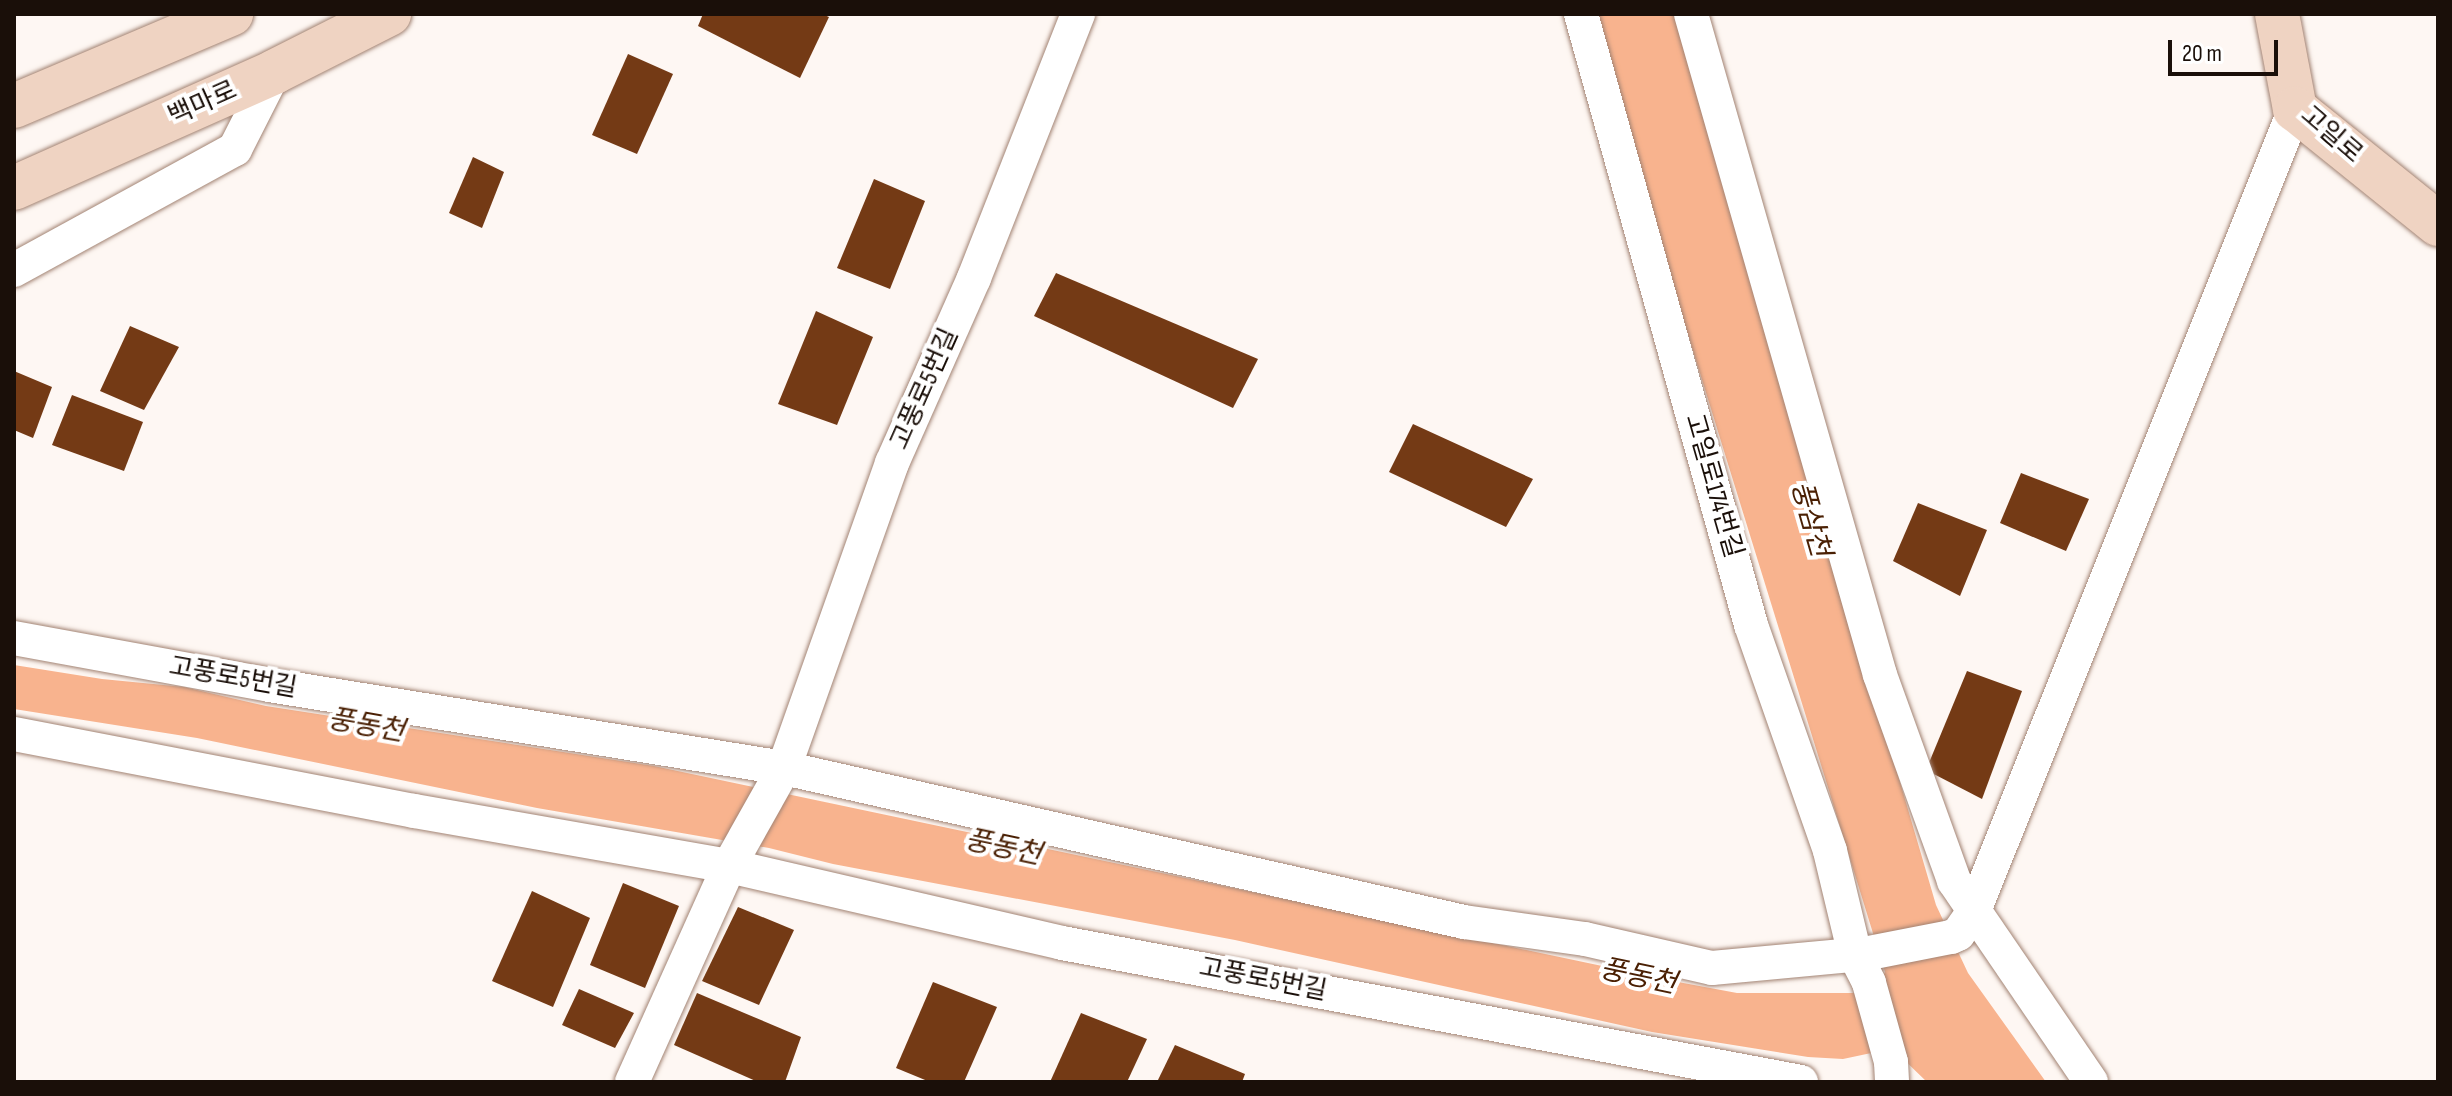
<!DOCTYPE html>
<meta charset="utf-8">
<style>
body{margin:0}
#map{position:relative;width:2452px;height:1096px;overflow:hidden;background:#fef7f3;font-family:"Sofia Sans Condensed","Noto Sans KR",sans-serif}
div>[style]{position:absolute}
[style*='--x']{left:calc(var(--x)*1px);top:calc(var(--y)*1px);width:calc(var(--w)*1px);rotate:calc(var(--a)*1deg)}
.water>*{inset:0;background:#f8b38e}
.building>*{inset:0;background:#743a15}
.roads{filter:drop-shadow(0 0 2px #a28373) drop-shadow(0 0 2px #a28373)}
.street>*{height:34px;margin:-17px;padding:0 17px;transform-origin:17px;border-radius:17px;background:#fff}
.secondary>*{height:44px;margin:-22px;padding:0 22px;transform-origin:22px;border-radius:22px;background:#efd3c2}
span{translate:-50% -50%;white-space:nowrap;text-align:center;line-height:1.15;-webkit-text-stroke:8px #fff;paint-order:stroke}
.street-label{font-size:26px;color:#1a0f09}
.water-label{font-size:28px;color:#4a2004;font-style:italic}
.frame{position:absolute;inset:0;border:16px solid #1a0f09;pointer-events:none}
.scale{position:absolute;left:2168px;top:40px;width:110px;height:36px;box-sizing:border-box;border:4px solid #1a0f09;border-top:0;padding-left:10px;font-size:24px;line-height:28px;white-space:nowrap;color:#1a0f09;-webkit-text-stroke:6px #fff;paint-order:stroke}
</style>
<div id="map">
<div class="water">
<div style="clip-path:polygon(1593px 14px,1675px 14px,1936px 905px,1968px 973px,2046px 1082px,1927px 1082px,1897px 1053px,1876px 1052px,1843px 1059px,1808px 1057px,1652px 1032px,1235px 940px,833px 864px,769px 848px,537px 808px,197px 738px,14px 709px,14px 665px,102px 679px,184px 687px,266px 706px,654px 766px,1678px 982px,1737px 993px,1864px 993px,1878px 987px,1885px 972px,1656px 231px)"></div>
</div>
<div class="building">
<div style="clip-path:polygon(703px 14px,822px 14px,829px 17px,800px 78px,698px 26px)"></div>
<div style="clip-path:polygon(628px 54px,673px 74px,637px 154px,592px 135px)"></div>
<div style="clip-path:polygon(473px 157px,504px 172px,482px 228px,449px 213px)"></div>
<div style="clip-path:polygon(874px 179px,925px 201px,890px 289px,837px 268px)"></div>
<div style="clip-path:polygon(1056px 273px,1258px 359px,1233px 408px,1034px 316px)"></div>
<div style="clip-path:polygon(816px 311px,873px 337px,837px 425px,778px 404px)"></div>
<div style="clip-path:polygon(130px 326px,179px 347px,144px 410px,100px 391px)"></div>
<div style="clip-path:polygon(14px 371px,52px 387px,33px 438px,14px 430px)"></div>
<div style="clip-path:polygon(72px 395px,143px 422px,124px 471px,52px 445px)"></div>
<div style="clip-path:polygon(1413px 424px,1533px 479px,1506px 527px,1389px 472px)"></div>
<div style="clip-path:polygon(2021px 473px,2089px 499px,2066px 551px,2000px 523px)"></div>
<div style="clip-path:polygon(1918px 503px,1987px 530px,1960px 596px,1893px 561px)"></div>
<div style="clip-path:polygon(1967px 671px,2022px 691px,1982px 799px,1926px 770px)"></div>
<div style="clip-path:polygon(623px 883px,679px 906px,645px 988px,590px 965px)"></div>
<div style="clip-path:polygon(532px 891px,590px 918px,553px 1007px,492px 981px)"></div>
<div style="clip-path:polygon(738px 907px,794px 930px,759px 1005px,702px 981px)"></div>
<div style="clip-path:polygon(933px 982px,997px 1007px,964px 1082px,930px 1082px,896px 1068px)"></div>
<div style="clip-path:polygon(579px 989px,634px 1013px,615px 1048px,562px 1025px)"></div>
<div style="clip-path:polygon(697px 993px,801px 1037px,785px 1082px,758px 1082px,674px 1045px)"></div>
<div style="clip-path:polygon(1081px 1013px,1147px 1039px,1127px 1082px,1050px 1082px)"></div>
<div style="clip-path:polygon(1175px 1045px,1245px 1074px,1242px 1082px,1157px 1082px)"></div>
</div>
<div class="roads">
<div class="street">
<div style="--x:1581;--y:14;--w:634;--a:74.45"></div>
<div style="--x:1751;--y:625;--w:239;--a:70.7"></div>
<div style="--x:1830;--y:851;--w:107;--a:76.5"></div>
<div style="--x:1855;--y:955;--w:31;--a:63"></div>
<div style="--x:1869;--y:983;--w:82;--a:74.4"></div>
<div style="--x:1891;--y:1062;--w:20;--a:87"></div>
<div style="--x:1691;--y:14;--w:687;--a:74.04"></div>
<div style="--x:1880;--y:675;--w:219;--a:70.2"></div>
<div style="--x:1954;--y:881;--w:243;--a:55.7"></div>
<div style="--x:14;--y:270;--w:252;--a:-28.7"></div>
<div style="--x:235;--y:149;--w:86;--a:-63.1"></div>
<div style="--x:14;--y:638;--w:259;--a:10.4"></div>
<div style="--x:269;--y:685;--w:522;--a:9.16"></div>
<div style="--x:784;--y:768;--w:697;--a:12.76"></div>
<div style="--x:1464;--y:922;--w:122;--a:8"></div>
<div style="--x:1585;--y:939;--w:130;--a:12.9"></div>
<div style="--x:1712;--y:968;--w:153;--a:-5.3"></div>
<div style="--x:1864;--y:954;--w:89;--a:-11.1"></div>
<div style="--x:1951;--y:937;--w:8;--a:-23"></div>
<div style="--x:1958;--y:934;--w:28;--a:-55"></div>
<div style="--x:1974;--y:911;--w:864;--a:-68.19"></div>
<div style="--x:14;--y:734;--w:407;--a:10.9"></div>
<div style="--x:414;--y:811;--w:320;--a:9.9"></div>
<div style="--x:729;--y:866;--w:342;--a:13"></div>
<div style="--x:1062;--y:943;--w:752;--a:10.65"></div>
<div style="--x:632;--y:1082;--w:237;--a:-65.8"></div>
<div style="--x:729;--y:866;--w:112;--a:-60.7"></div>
<div style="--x:784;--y:768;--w:324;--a:-70.5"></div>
<div style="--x:892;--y:463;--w:202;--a:-66.1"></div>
<div style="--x:974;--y:278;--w:284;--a:-68.5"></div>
</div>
<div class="secondary">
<div style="--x:2277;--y:14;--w:97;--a:79.3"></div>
<div style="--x:2295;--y:109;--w:184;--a:38.8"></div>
<div style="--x:14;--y:106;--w:236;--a:-23"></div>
<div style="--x:14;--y:188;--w:285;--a:-24"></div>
<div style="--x:274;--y:72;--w:129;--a:-26.8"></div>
</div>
</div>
<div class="street-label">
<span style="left:203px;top:104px;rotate:-24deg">백마로</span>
<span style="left:2331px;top:135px;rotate:41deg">고일로</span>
<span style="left:925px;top:389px;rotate:-66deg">고풍로5번길</span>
<span style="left:1713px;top:486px;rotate:74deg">고일로174번길</span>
<span style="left:233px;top:678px;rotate:10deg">고풍로5번길</span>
<span style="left:1263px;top:980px;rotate:11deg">고풍로5번길</span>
</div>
<div class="water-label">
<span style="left:1810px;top:519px;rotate:74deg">풍삼천</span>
<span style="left:366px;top:726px;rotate:10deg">풍동천</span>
<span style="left:1003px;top:848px;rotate:12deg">풍동천</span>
<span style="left:1638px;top:977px;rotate:12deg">풍동천</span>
</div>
<div class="frame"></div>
<div class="scale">20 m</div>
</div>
